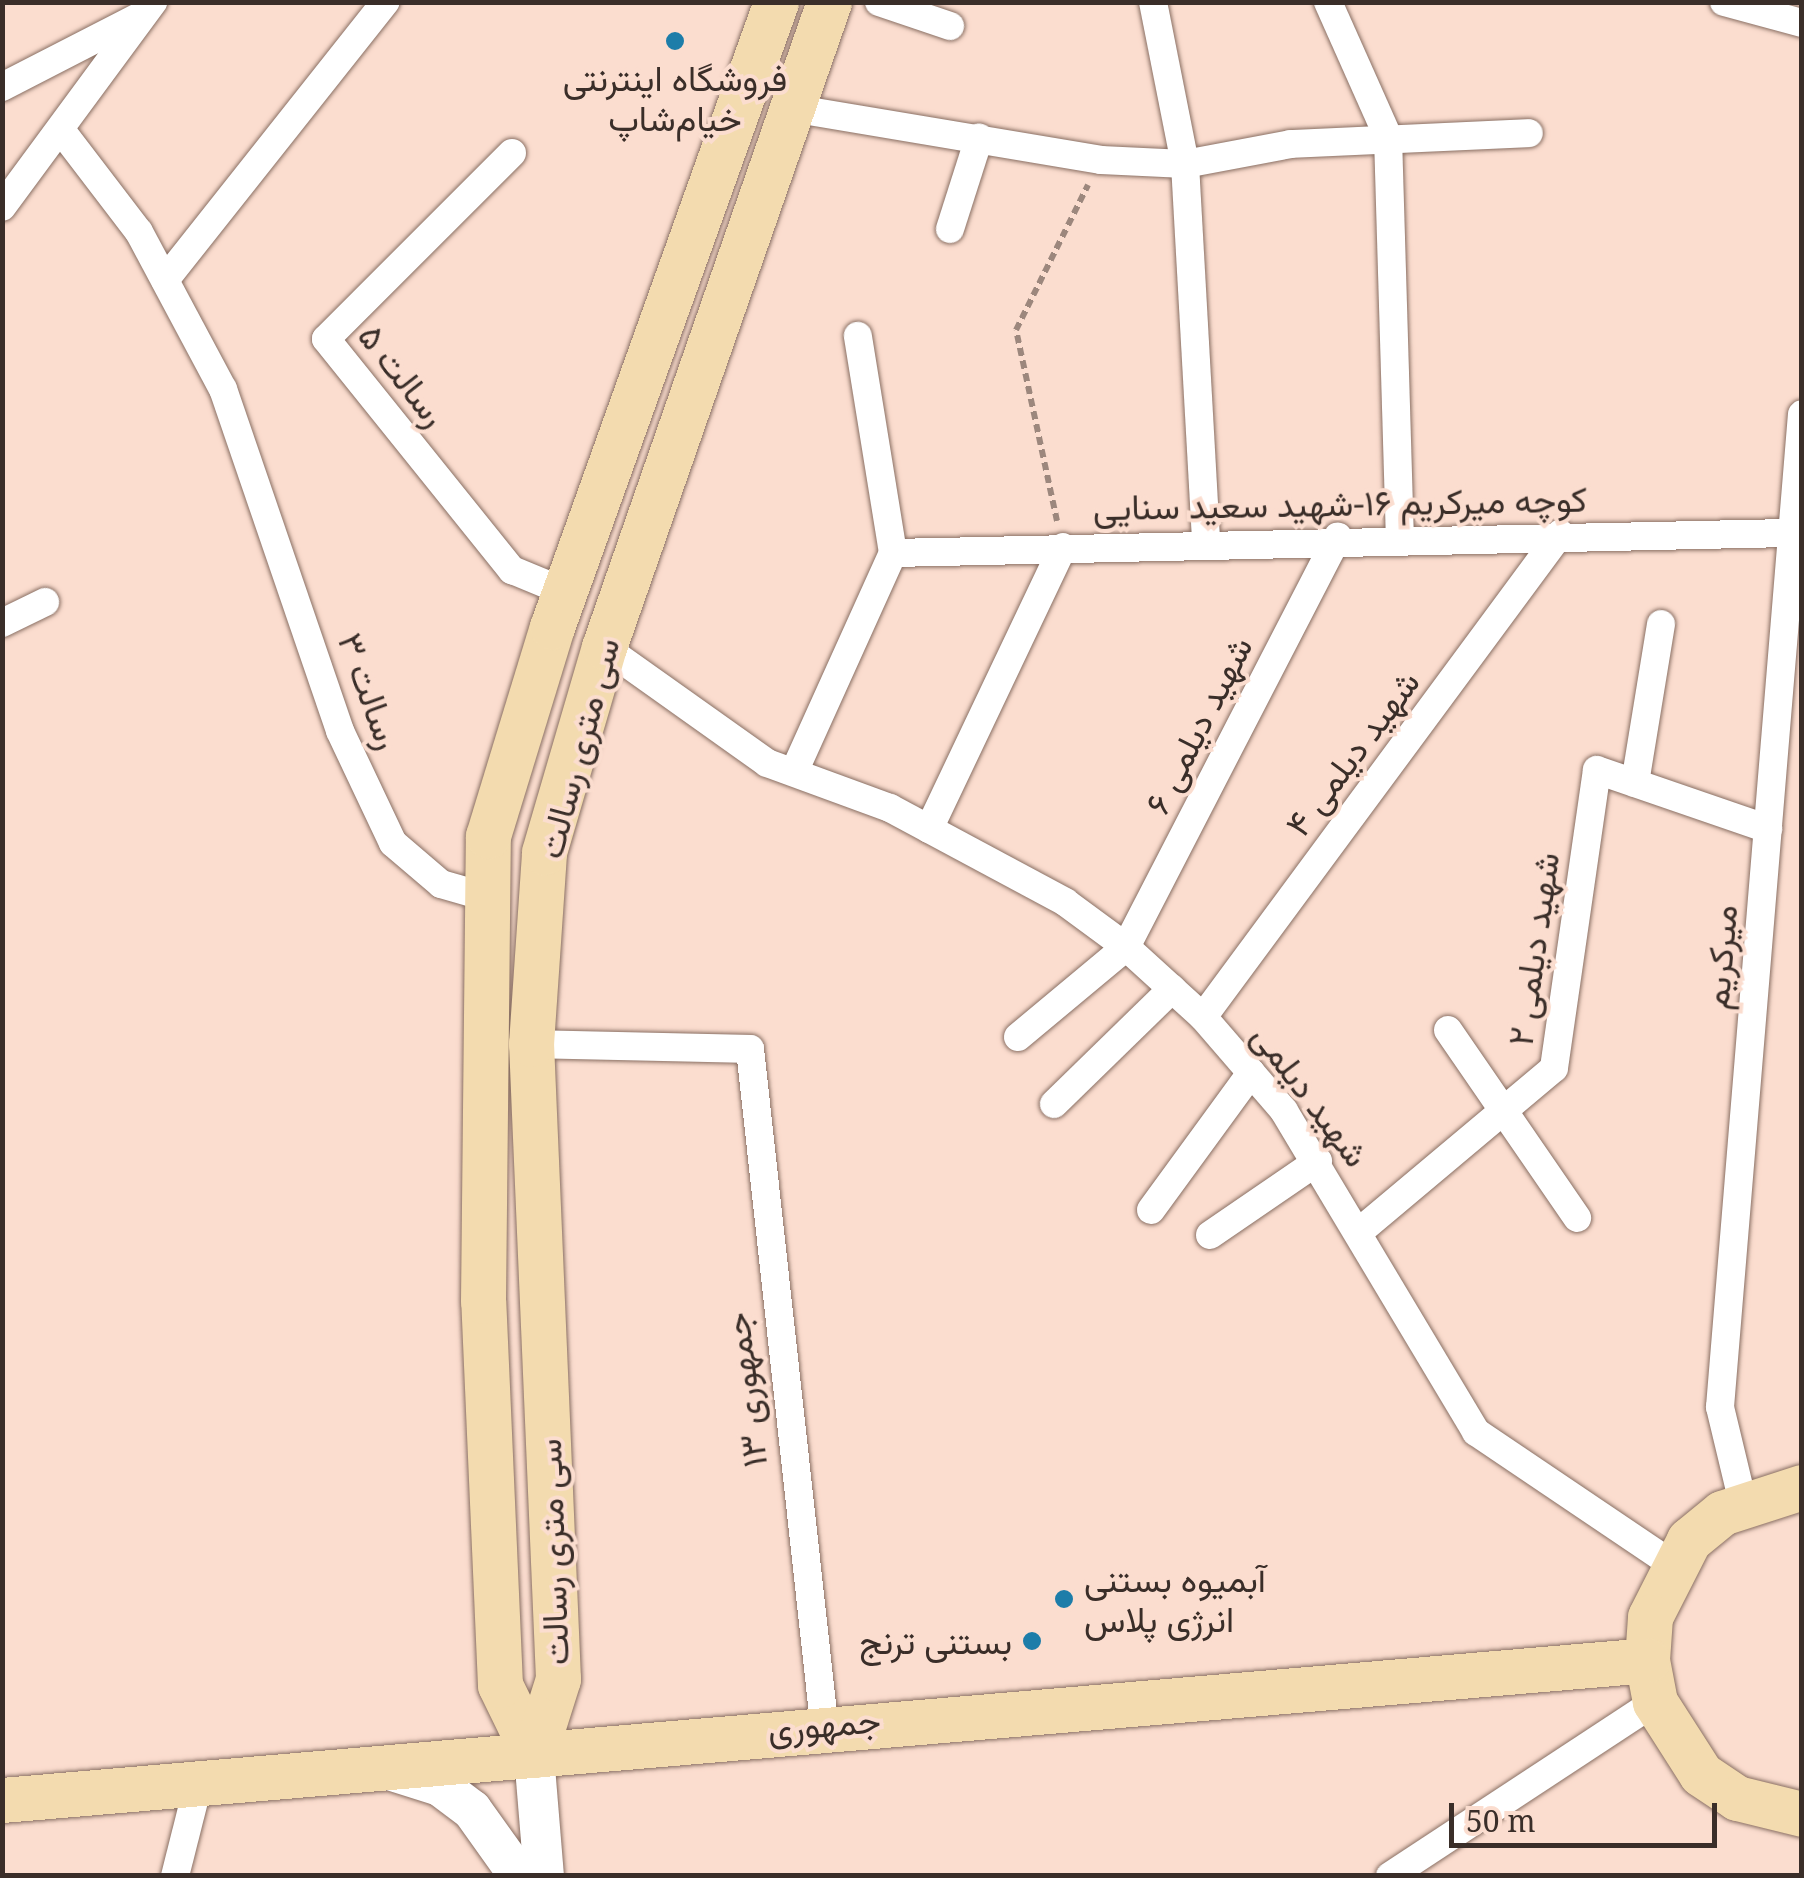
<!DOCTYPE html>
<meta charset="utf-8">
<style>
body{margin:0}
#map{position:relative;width:1804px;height:1878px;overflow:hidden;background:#fbddcf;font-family:"Noto Serif",Vazirmatn,serif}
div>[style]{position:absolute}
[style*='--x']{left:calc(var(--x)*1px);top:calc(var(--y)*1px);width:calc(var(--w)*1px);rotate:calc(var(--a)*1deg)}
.path>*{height:6px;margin-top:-3px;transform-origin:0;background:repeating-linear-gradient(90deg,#9c877d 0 8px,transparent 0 13px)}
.roads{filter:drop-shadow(0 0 2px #896f63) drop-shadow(0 0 2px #896f63)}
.minor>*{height:28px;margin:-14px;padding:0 14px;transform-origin:14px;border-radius:14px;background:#fff}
.secondary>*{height:40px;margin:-20px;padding:0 20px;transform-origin:20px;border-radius:20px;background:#fff}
.primary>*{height:45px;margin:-22.5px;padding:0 22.5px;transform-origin:22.5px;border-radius:22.5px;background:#f3dbaf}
.dots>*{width:28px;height:28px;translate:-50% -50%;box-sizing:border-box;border:5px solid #fbddcf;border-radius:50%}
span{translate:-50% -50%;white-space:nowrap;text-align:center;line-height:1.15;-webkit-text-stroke:8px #fbddcf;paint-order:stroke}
.poi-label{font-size:35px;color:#3a2e29}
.left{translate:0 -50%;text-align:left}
.right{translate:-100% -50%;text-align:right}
.street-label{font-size:35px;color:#3a2e29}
.frame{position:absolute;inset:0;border:5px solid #3a2e29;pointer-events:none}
.scale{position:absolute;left:1449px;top:1803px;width:268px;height:45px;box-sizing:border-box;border:5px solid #3a2e29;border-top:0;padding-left:12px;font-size:30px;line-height:35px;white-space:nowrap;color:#3a2e29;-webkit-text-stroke:8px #fbddcf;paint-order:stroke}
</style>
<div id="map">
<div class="path">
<div style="--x:1057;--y:521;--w:195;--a:-102.1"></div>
<div style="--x:1016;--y:330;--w:162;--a:-63.6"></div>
</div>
<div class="roads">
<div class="minor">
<div style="--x:879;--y:2;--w:75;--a:18.7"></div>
<div style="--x:1153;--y:2;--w:165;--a:78.8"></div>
<div style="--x:1185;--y:164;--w:379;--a:86.8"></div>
<div style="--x:1328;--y:2;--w:148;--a:66"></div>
<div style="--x:1388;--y:137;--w:399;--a:88.3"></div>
<div style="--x:1724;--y:2;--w:81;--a:15.1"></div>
<div style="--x:2;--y:87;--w:155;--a:-27.2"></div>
<div style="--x:791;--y:108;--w:314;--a:9.5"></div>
<div style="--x:1101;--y:160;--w:84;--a:2.7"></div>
<div style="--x:1185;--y:164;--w:108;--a:-10.7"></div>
<div style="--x:1291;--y:144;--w:238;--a:-2.6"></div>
<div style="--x:64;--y:134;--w:123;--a:52.6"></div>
<div style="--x:139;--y:232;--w:178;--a:61.9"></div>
<div style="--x:223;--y:389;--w:361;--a:71.1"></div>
<div style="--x:340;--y:731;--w:124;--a:64.7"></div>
<div style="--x:393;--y:843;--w:63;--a:40.5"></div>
<div style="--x:441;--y:884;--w:47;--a:16.1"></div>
<div style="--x:512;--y:153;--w:263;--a:135"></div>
<div style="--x:326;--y:339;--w:297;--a:51.2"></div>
<div style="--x:512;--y:570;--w:57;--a:22.5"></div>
<div style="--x:2;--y:207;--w:255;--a:-53.6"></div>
<div style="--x:950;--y:229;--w:96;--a:-72.3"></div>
<div style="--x:165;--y:280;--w:355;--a:-51.6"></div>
<div style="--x:893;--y:553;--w:897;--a:-1.28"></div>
<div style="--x:2;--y:623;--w:48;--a:-26"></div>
<div style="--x:604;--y:647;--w:200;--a:35.4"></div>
<div style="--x:767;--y:763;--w:131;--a:20.1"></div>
<div style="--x:890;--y:808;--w:199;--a:28.2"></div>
<div style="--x:1065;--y:902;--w:76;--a:36.4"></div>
<div style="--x:1126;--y:947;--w:104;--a:42.3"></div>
<div style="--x:1203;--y:1017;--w:124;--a:49.2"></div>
<div style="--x:1284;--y:1111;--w:374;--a:59.1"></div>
<div style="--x:1476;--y:1432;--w:238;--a:34"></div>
<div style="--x:794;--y:772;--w:240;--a:-65.7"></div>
<div style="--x:893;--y:553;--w:220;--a:-99.2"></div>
<div style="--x:1635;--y:783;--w:161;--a:-80.7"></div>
<div style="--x:929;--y:829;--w:312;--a:-64.6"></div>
<div style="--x:1203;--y:1017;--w:601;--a:-53.53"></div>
<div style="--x:1448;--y:1030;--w:228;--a:55.5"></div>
<div style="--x:1018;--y:1037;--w:141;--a:-39.8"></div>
<div style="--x:1126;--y:947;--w:462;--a:-62.7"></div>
<div style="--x:531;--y:1044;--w:219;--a:1.3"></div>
<div style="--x:750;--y:1049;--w:678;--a:83.73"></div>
<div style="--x:1054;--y:1104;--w:165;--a:-44.3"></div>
<div style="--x:1151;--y:1210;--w:170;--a:-53.9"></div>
<div style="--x:1360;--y:1231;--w:253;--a:-40"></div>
<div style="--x:1554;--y:1068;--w:301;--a:-81.8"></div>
<div style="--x:1597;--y:770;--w:181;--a:19"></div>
<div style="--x:1210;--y:1235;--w:131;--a:-34.4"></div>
<div style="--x:1743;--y:1503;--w:99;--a:-103.5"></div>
<div style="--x:1720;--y:1407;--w:996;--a:-85.28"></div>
<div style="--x:175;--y:1876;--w:98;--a:-75.8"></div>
<div style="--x:1390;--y:1876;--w:317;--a:-33.3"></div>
</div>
<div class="secondary">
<div style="--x:534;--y:1755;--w:121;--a:85.3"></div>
<div style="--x:389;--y:1770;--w:53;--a:17.4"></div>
<div style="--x:440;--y:1786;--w:40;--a:37"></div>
<div style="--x:472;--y:1810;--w:81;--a:54.5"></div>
</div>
<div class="primary">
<div style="--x:1802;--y:1487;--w:84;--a:162"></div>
<div style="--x:1722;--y:1513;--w:43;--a:140.7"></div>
<div style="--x:1689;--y:1540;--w:86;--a:116.9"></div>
<div style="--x:1650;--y:1617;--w:43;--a:94"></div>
<div style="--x:1647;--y:1660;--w:43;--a:79.2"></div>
<div style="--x:1655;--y:1702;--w:85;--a:57.4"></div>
<div style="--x:1701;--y:1774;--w:43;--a:33.7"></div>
<div style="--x:1737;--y:1798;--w:67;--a:13.8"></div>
<div style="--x:534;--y:1755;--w:78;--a:-115.9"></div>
<div style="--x:500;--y:1685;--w:384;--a:-92.5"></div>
<div style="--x:483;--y:1301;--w:465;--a:-89.4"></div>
<div style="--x:488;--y:836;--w:219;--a:-73"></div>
<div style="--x:552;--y:627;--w:664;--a:-70.28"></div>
<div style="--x:534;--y:1755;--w:80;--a:-72.5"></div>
<div style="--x:558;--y:1679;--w:636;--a:-92.43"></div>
<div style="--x:531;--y:1044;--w:192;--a:-86.1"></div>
<div style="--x:544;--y:852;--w:214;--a:-73.7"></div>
<div style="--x:604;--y:647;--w:683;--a:-70.77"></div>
<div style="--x:2;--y:1800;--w:1651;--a:-4.86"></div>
</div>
</div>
<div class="dots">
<div style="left:675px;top:41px;background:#1d7da9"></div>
<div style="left:1064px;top:1599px;background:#1d7da9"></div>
<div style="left:1032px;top:1641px;background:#1d7da9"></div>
</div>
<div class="poi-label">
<span style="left:675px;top:98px">فروشگاه اینترنتی<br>خیام‌شاپ</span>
<span class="left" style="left:1084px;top:1599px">آبمیوه بستنی<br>انرژی پلاس</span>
<span class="right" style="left:1012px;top:1641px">بستنی ترنج</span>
</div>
<div class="street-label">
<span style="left:403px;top:375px;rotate:52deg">۵ رسالت</span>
<span style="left:1340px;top:503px;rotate:-1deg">کوچه میرکریم ۱۶-شهید سعید سنایی</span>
<span style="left:370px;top:691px;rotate:70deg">۳ رسالت</span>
<span style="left:1198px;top:725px;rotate:-63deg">۶ شهید دیلمی</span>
<span style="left:578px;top:748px;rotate:-75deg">سی متری رسالت</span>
<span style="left:1352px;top:753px;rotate:-53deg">۴ شهید دیلمی</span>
<span style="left:1533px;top:949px;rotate:-82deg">۲ شهید دیلمی</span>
<span style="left:1720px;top:957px;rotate:-85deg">میرکریم</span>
<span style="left:1311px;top:1095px;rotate:53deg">شهید دیلمی</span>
<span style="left:745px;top:1390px;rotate:-97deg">۱۳ جمهوری</span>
<span style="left:552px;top:1552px;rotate:-92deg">سی متری رسالت</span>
<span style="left:824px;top:1724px;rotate:-5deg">جمهوری</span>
</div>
<div class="frame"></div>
<div class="scale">50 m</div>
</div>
